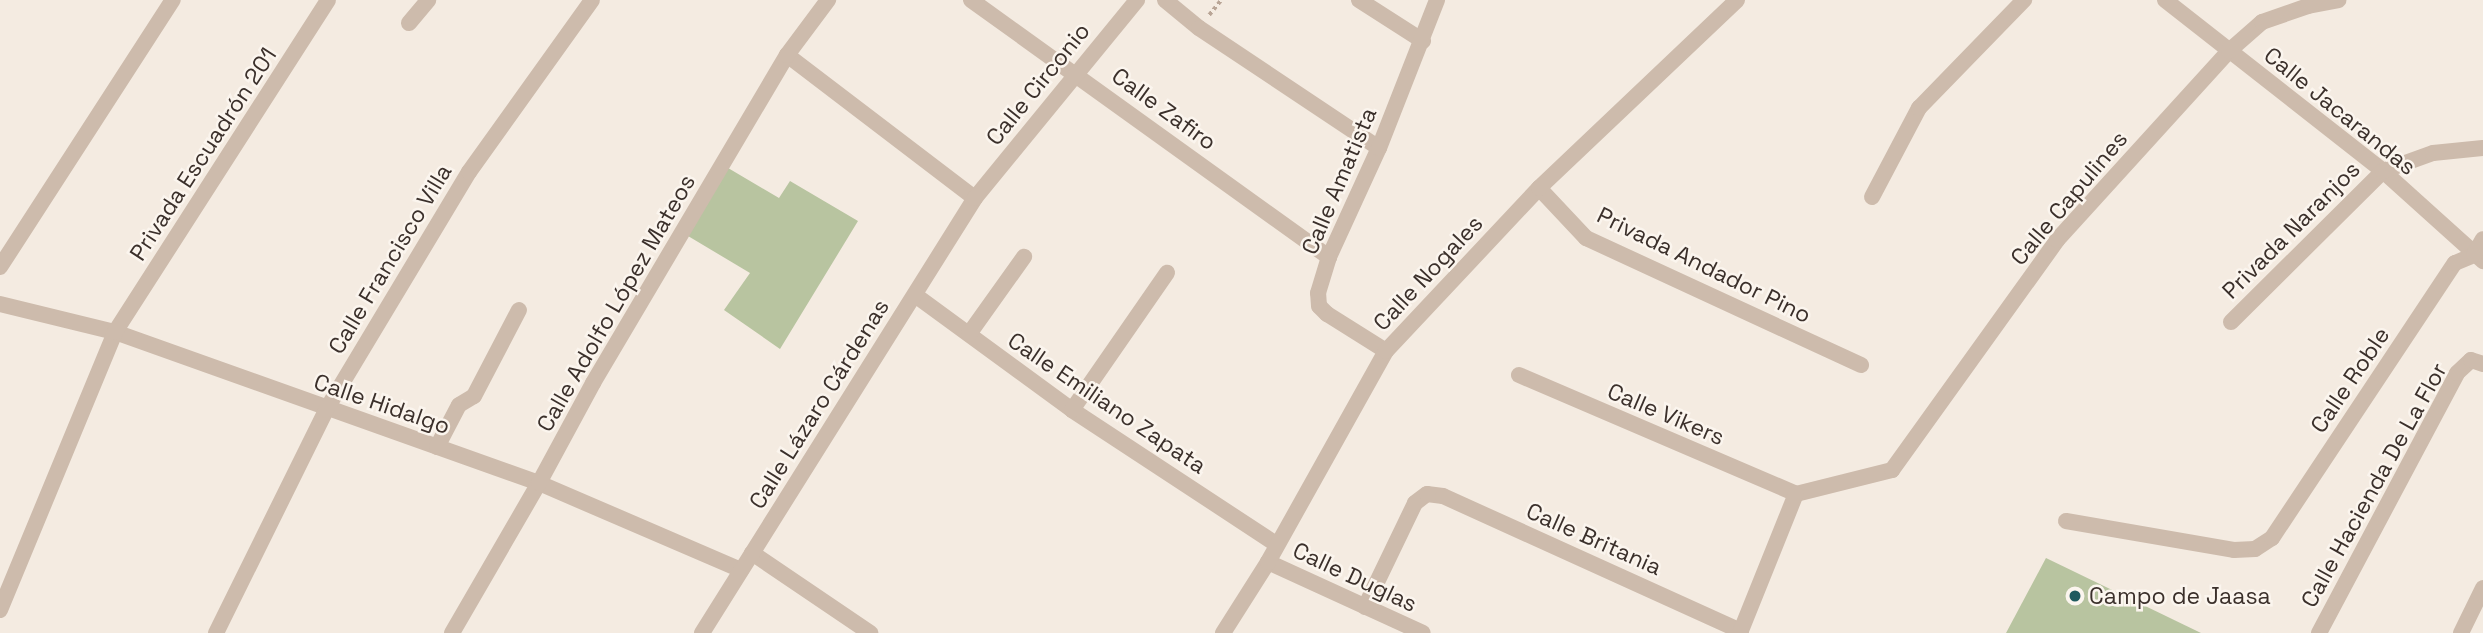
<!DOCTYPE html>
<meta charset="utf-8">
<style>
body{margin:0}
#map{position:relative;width:2483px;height:633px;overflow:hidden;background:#f4ebe1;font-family:"Space Grotesk",sans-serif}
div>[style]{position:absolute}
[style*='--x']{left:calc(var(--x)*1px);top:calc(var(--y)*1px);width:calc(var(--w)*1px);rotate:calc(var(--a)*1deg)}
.green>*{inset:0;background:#b8c4a0}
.path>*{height:3.5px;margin-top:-1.75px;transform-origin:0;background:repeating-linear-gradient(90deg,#b9a596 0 3.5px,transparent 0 7px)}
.street>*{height:16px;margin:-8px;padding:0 8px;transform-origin:8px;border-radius:8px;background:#cdbbac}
.dots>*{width:19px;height:19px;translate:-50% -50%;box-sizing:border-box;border:4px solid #fbf5ee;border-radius:50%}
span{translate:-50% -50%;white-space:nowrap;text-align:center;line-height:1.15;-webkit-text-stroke:5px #fbf5ee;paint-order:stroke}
.street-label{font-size:23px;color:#3b302b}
.poi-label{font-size:23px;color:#3b302b}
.left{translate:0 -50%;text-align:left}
</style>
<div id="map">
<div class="green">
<div style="clip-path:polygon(723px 165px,779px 198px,790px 181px,858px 221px,780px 349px,724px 310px,750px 273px,683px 233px)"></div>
<div style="clip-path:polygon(2046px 558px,2201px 633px,2006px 633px)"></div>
</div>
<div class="path">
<div style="--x:1209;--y:15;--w:19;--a:-51"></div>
</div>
<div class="street">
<div style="--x:971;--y:0;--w:441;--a:35.7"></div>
<div style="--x:1165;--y:0;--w:44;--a:39.5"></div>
<div style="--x:1199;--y:28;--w:216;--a:33.7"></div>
<div style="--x:1359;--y:0;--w:76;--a:32.6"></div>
<div style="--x:2165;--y:0;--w:277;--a:38.1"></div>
<div style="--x:2383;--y:171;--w:135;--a:42"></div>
<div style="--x:409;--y:23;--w:30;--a:-50"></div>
<div style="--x:787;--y:55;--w:236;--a:37.3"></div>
<div style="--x:1539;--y:188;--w:69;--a:46.8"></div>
<div style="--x:1586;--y:238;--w:303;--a:24.8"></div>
<div style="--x:1872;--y:197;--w:101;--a:-62.2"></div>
<div style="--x:1919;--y:108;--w:151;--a:-45.8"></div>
<div style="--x:0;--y:267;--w:318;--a:-57.1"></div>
<div style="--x:915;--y:295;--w:195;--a:36.2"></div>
<div style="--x:1072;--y:410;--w:244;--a:33.3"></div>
<div style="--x:0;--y:304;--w:118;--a:13.7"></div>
<div style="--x:115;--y:332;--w:450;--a:19.6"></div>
<div style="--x:539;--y:483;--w:220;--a:23.3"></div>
<div style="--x:2231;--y:322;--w:214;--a:-44.8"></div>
<div style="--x:2383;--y:171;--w:53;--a:-19.8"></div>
<div style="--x:2433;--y:153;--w:50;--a:-5.7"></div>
<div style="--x:969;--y:334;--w:95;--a:-54.5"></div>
<div style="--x:1386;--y:351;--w:70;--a:-147.9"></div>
<div style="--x:1327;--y:314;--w:11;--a:-135"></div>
<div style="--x:1319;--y:306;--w:13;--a:-94"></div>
<div style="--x:1318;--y:293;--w:38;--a:-73"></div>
<div style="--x:1329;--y:257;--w:120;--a:-65.4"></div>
<div style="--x:1379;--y:148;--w:159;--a:-68.6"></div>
<div style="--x:1519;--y:375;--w:301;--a:23.2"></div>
<div style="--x:1072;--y:410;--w:167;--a:-55.3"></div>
<div style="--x:437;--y:447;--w:47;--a:-62.4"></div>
<div style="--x:459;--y:405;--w:17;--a:-31"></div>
<div style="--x:474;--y:396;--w:97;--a:-62.4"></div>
<div style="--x:1796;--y:494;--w:99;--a:-14"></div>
<div style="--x:1892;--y:470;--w:283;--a:-54.3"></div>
<div style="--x:2057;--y:240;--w:256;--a:-47.7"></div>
<div style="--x:2229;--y:51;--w:44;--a:-41.3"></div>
<div style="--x:2262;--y:22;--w:49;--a:-19.2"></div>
<div style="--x:2308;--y:6;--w:31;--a:-11"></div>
<div style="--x:2066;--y:521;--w:170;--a:9.8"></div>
<div style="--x:2234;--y:550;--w:21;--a:-3"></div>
<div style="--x:2255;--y:549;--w:20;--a:-33"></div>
<div style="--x:2272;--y:538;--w:330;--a:-56.4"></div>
<div style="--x:2455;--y:263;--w:21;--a:-23"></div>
<div style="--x:2474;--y:255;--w:18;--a:-61"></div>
<div style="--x:752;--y:553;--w:143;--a:34.1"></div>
<div style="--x:1268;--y:562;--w:170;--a:24.6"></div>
<div style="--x:1365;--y:607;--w:115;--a:-64.3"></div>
<div style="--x:1415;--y:503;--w:15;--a:-37"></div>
<div style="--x:1427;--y:494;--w:16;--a:7"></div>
<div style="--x:1443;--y:496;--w:327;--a:24.4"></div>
<div style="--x:0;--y:610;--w:301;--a:-67.5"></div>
<div style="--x:115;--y:332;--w:394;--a:-57.3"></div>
<div style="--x:216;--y:633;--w:249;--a:-63.7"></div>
<div style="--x:326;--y:410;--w:278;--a:-59"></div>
<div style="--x:469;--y:172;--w:211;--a:-54.4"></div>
<div style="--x:452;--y:633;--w:173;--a:-59.9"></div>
<div style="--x:539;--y:483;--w:114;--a:-61.6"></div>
<div style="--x:593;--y:383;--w:381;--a:-59.4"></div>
<div style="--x:787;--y:55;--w:69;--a:-53.3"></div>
<div style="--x:702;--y:633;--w:514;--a:-57.89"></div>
<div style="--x:975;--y:198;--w:256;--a:-50.7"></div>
<div style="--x:1223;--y:633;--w:84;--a:-57.6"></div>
<div style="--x:1268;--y:562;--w:242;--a:-60.8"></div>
<div style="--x:1386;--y:351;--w:224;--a:-46.8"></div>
<div style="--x:1539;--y:188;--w:273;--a:-43.5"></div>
<div style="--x:1740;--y:633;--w:150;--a:-68.1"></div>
<div style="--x:2319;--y:633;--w:294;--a:-62"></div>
<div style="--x:2457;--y:373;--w:19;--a:-43"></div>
<div style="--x:2471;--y:360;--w:13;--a:18"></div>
<div style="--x:2461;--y:633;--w:50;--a:-63.9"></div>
</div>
<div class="dots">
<div style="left:2075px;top:596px;background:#1f5a5e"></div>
</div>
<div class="street-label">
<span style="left:1038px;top:84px;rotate:-51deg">Calle Circonio</span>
<span style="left:1164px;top:109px;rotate:36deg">Calle Zafiro</span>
<span style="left:2340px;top:111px;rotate:39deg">Calle Jacarandas</span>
<span style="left:203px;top:154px;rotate:-57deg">Privada Escuadrón 201</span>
<span style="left:1339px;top:181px;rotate:-67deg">Calle Amatista</span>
<span style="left:2069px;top:198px;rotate:-50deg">Calle Capulines</span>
<span style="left:2291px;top:230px;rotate:-45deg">Privada Naranjos</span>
<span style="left:390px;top:259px;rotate:-59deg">Calle Francisco Villa</span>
<span style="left:1704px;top:265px;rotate:26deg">Privada Andador Pino</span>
<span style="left:1428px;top:273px;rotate:-47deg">Calle Nogales</span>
<span style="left:616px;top:303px;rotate:-60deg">Calle Adolfo López Mateos</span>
<span style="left:2350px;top:380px;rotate:-56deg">Calle Roble</span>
<span style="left:1107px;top:403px;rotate:34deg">Calle Emiliano Zapata</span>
<span style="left:382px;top:404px;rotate:19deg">Calle Hidalgo</span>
<span style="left:819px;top:404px;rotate:-58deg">Calle Lázaro Cárdenas</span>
<span style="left:1666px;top:414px;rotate:23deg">Calle Vikers</span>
<span style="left:2374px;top:485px;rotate:-61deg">Calle Hacienda De La Flor</span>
<span style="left:1594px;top:539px;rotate:24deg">Calle Britania</span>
<span style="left:1355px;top:577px;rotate:25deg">Calle Duglas</span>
</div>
<div class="poi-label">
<span class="left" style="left:2089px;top:596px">Campo de Jaasa</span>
</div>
</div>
